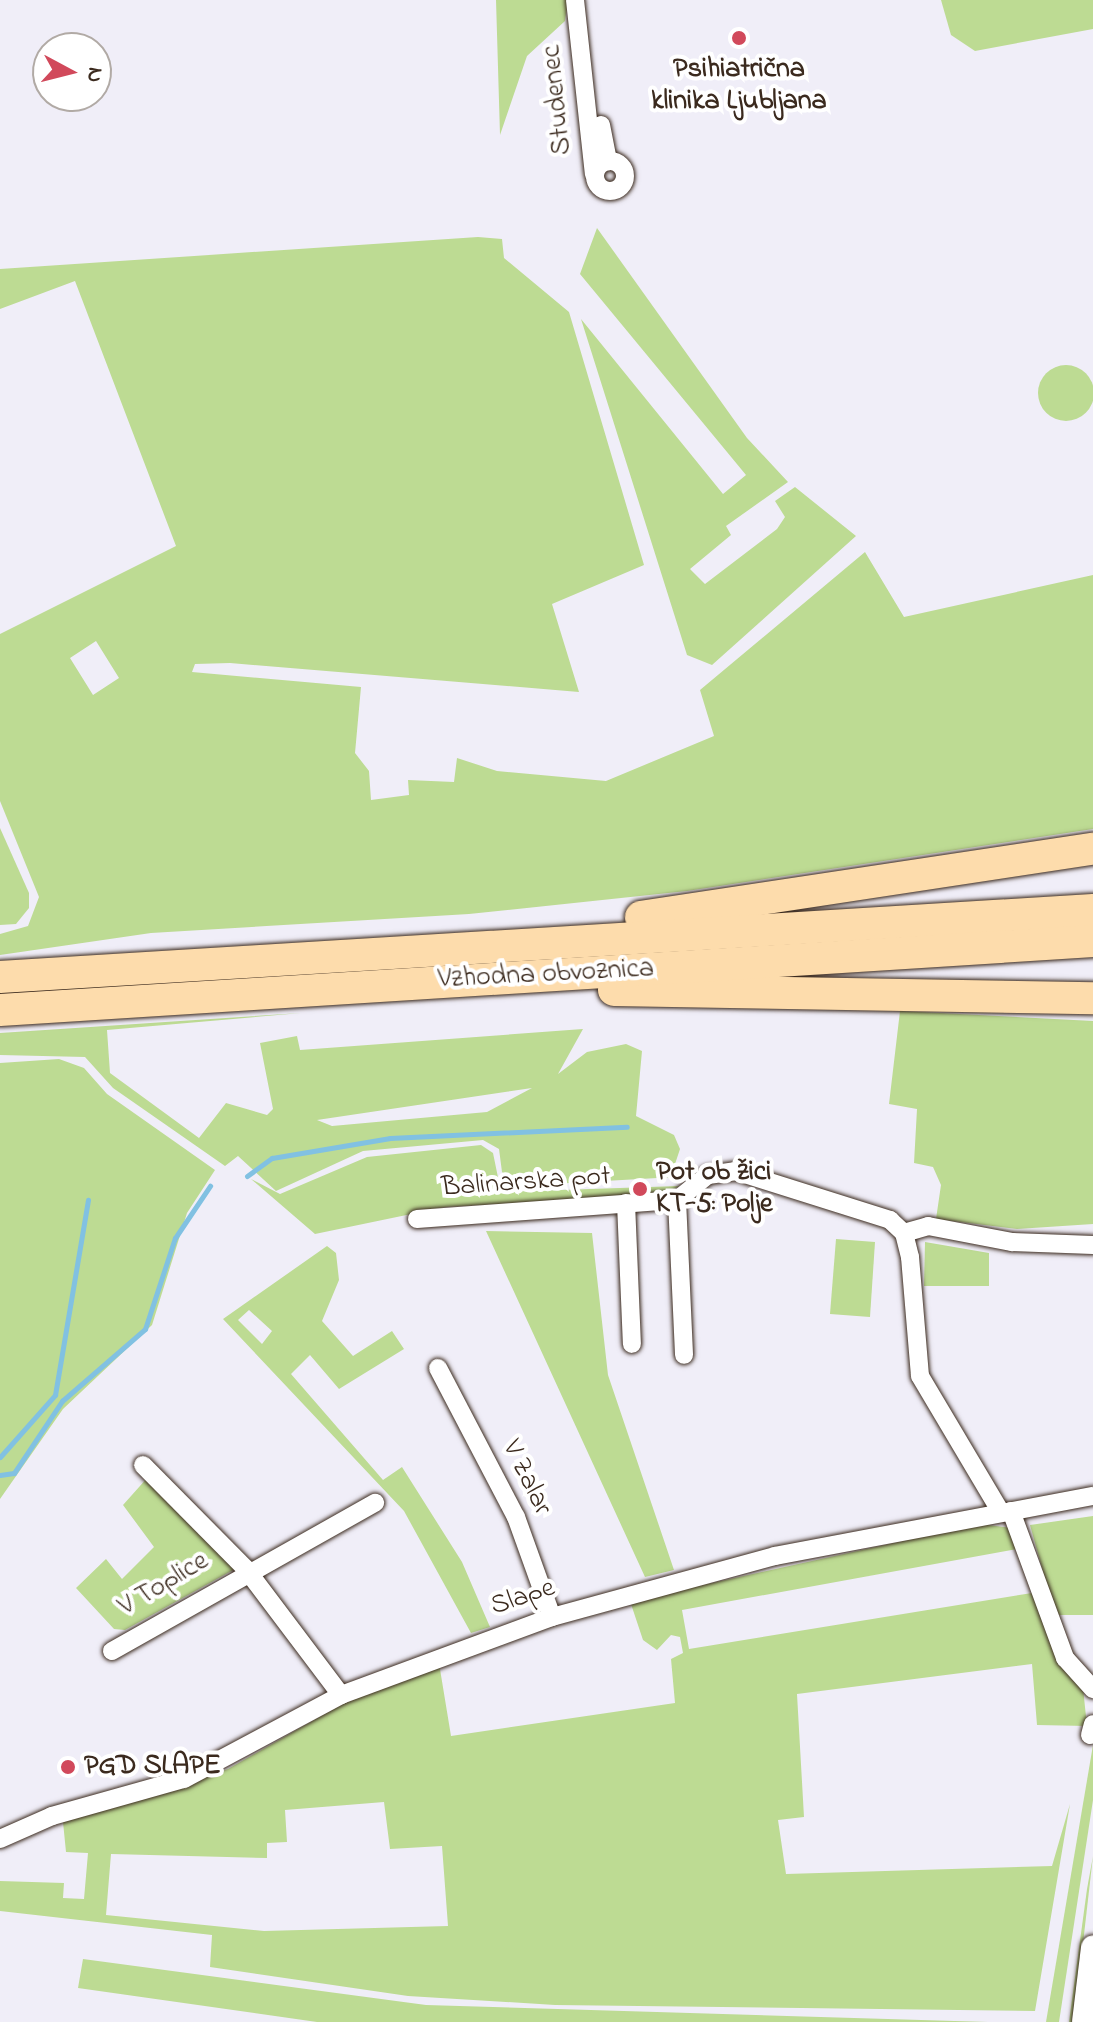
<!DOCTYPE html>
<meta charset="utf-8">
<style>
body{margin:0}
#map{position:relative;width:1093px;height:2022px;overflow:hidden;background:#f0eef8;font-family:"Indie Flower",sans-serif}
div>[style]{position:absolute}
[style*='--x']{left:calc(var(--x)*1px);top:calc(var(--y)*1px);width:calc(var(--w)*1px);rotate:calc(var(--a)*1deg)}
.green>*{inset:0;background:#bddb93}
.round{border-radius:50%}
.stream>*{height:5px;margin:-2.5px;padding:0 2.5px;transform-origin:2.5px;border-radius:2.5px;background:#81c1e2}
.roads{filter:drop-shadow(0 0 2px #3b2a1e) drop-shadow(0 0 2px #3b2a1e)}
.street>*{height:18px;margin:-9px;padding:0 9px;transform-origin:9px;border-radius:9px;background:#fff}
.street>.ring{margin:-9px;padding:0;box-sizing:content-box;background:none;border:18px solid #fff;border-radius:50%}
.secondary>*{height:24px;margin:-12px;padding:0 12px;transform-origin:12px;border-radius:12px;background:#fff}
.highway>*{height:32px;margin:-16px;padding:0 16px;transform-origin:16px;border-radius:16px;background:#fddcac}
.dots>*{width:22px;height:22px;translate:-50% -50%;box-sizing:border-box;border:4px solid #fff;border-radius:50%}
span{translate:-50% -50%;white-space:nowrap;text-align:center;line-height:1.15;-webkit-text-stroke:8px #fff;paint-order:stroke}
.poi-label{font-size:28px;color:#3b2a1e;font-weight:700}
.left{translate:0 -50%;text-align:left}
.street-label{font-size:28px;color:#3b2a1e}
.north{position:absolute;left:32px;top:32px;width:80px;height:80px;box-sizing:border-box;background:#fff;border:2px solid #b1aaa5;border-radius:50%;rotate:97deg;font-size:22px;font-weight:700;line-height:32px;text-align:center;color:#3b2a1e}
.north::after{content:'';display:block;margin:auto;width:28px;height:36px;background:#d1495b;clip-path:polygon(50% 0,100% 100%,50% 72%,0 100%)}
</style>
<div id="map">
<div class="green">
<div style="clip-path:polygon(496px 0,568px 0,565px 21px,527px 56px,500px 135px)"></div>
<div style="clip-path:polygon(941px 0,1093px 0,1093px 29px,975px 51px,951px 35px)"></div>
<div style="clip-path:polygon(597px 228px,747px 438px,788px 482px,726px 526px,731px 535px,690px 569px,705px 584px,777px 529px,785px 517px,775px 501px,795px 487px,856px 536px,712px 665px,687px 655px,581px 319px,723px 494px,746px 475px,580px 274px)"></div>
<div style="clip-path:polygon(evenodd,478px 237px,502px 239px,504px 258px,569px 312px,644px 565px,552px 604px,579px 692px,230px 663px,195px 664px,192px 672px,361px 687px,355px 753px,369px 771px,371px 800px,409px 795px,408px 780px,454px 782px,457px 758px,497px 771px,606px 781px,714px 736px,700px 690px,865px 552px,904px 617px,1093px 575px,1093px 829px,687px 891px,469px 914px,151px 933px,0 955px,0 934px,28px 926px,39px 897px,0 801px,0 634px,176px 546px,75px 281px,0 309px,0 269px,478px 237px,96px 641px,119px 678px,93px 695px,70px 658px,96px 641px)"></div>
<div class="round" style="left:1038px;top:365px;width:56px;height:56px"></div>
<div style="clip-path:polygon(0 828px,29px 893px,29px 908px,16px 924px,0 925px)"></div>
<div style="clip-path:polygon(900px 1011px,1093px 1021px,1093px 1224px,1017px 1229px,936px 1219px,941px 1185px,933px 1167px,914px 1163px,917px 1109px,889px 1104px)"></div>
<div style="clip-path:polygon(evenodd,301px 1013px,107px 1030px,110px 1073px,199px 1138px,226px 1103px,267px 1115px,273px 1109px,260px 1043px,297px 1036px,300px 1050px,583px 1029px,558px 1074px,587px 1052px,626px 1044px,642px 1051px,636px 1116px,674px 1135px,680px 1149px,675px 1164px,692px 1166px,693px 1176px,516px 1186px,502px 1172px,499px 1149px,483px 1140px,363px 1151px,276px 1191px,238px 1156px,225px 1166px,113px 1088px,85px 1057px,0 1055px,0 1033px,301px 1013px,532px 1088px,487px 1112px,332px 1126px,317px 1120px,532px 1088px)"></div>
<div style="clip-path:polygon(59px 1059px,84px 1068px,107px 1094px,215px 1170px,187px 1213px,152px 1325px,63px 1409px,0 1499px,0 1063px)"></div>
<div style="clip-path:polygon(481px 1145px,493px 1153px,501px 1192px,679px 1186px,663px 1195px,445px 1207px,315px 1234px,251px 1179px,280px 1194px,367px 1157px)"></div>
<div style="clip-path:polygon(486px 1231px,592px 1233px,608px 1375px,674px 1570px,645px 1577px)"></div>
<div style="clip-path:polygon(836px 1239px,875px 1242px,870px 1317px,830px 1314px)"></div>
<div style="clip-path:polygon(925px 1242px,989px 1253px,989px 1286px,924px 1286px)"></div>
<div style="clip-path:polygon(evenodd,327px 1246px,336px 1253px,339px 1280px,322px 1321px,353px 1356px,392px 1331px,404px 1349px,339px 1389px,310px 1355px,291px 1374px,383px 1480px,402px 1467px,462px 1562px,490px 1627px,471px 1633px,404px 1511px,223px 1319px,327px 1246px,249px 1310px,272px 1331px,262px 1344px,238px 1320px,249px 1310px)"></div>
<div style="clip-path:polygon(148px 1477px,235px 1569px,125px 1630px,114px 1629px,76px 1588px,106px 1559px,122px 1579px,154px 1547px,123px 1505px)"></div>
<div style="clip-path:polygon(1093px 1516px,1093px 1615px,1055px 1615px,1030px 1525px)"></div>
<div style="clip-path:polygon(evenodd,980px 1524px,1012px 1528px,1083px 1688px,1087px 1726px,1037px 1725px,1032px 1664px,797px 1694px,804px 1817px,778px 1820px,786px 1874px,1052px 1866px,1070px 1804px,1035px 2011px,555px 2005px,408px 1996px,210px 1967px,212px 1935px,0 1911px,0 1881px,64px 1883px,63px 1898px,84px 1899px,88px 1853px,66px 1852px,63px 1822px,228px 1769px,358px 1695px,439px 1663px,451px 1736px,675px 1703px,671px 1659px,683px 1653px,680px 1637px,671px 1635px,657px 1650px,643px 1640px,630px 1601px,980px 1524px,1017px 1549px,1032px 1593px,689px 1649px,682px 1610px,1017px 1549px,980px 1524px,384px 1802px,390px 1849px,442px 1846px,448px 1926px,264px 1931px,106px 1915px,111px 1854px,267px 1858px,267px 1843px,287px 1842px,285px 1810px,384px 1802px)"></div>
<div style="clip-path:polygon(1093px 1745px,1093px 1800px,1059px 2022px,1046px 2022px)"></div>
<div style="clip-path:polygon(1093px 1856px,1074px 2022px,1069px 2022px,1087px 1889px)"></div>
<div style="clip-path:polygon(83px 1959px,426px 2005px,988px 2022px,317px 2022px,78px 1988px)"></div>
</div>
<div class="stream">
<div style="--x:247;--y:1176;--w:31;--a:-36"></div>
<div style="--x:272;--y:1158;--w:120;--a:-9.6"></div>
<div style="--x:390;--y:1138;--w:237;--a:-2.7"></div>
<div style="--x:0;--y:1457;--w:83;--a:-48.4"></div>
<div style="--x:55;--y:1395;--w:198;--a:-80.4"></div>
<div style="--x:0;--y:1475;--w:14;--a:-8"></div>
<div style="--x:14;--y:1473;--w:87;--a:-56.3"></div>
<div style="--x:62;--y:1401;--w:110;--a:-40.9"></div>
<div style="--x:145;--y:1329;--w:96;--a:-71.8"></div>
<div style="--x:175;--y:1238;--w:63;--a:-56.1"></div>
</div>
<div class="roads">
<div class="street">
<div style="--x:575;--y:0;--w:175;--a:83.8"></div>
<div style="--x:601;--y:125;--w:37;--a:79"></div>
<div class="ring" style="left:595px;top:161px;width:12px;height:12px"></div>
<div style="--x:677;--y:1200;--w:155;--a:87.4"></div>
<div style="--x:626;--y:1203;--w:141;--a:87.6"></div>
<div style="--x:417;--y:1219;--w:261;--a:-4.2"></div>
<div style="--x:677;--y:1200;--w:40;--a:-39"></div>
<div style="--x:708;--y:1175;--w:27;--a:-8"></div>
<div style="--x:735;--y:1171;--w:163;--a:17.5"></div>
<div style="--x:890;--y:1220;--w:19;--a:43"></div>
<div style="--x:904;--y:1233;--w:25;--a:76"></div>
<div style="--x:910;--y:1257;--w:119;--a:85.2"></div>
<div style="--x:920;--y:1376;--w:157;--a:59.3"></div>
<div style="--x:904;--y:1233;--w:25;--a:-16"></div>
<div style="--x:928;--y:1226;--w:86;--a:10.8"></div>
<div style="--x:1012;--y:1242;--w:81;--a:2.1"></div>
<div style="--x:438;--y:1368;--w:168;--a:62.4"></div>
<div style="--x:516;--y:1517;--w:106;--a:70.2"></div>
<div style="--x:143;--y:1465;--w:146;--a:45.3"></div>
<div style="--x:246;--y:1569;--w:158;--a:53"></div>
<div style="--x:1011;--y:1511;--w:157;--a:69.8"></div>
<div style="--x:1065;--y:1658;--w:42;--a:47.9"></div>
<div style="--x:112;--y:1651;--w:302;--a:-29.4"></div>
<div style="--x:1090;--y:1735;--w:11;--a:-75"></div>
<div style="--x:0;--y:1839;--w:57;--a:-23.9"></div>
<div style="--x:52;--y:1816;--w:137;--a:-15.7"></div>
<div style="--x:184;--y:1779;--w:178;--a:-28.1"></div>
<div style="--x:341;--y:1695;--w:225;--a:-20.3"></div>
<div style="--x:552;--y:1617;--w:231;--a:-15.3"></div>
<div style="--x:775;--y:1556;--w:324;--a:-10.7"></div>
</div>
<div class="secondary">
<div style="--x:1084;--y:2022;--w:75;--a:-83.1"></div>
</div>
<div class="highway">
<div style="--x:641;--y:917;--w:457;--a:-8.6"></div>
<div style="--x:0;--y:977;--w:1095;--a:-3.51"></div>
<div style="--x:614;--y:990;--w:479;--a:1"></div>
<div style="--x:0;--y:1010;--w:1095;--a:-3.61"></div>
</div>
</div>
<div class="dots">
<div style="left:739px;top:38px;background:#d1495b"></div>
<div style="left:640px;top:1189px;background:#d1495b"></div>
<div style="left:68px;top:1767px;background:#d1495b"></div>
</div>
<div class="poi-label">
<span style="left:739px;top:86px">Psihiatrična<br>klinika Ljubljana</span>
<span class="left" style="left:656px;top:1189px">Pot ob žici<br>KT-5: Polje</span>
<span class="left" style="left:84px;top:1767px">PGD SLAPE</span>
</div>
<div class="street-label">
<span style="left:558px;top:100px;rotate:-96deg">Studenec</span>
<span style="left:546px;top:975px;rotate:-3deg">Vzhodna obvoznica</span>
<span style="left:526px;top:1183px;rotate:-4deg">Balinarska pot</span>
<span style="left:526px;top:1478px;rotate:64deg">V Zalar</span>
<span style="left:164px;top:1585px;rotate:-31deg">V Toplice</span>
<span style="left:523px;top:1598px;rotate:-18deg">Slape</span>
</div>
<div class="north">N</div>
</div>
